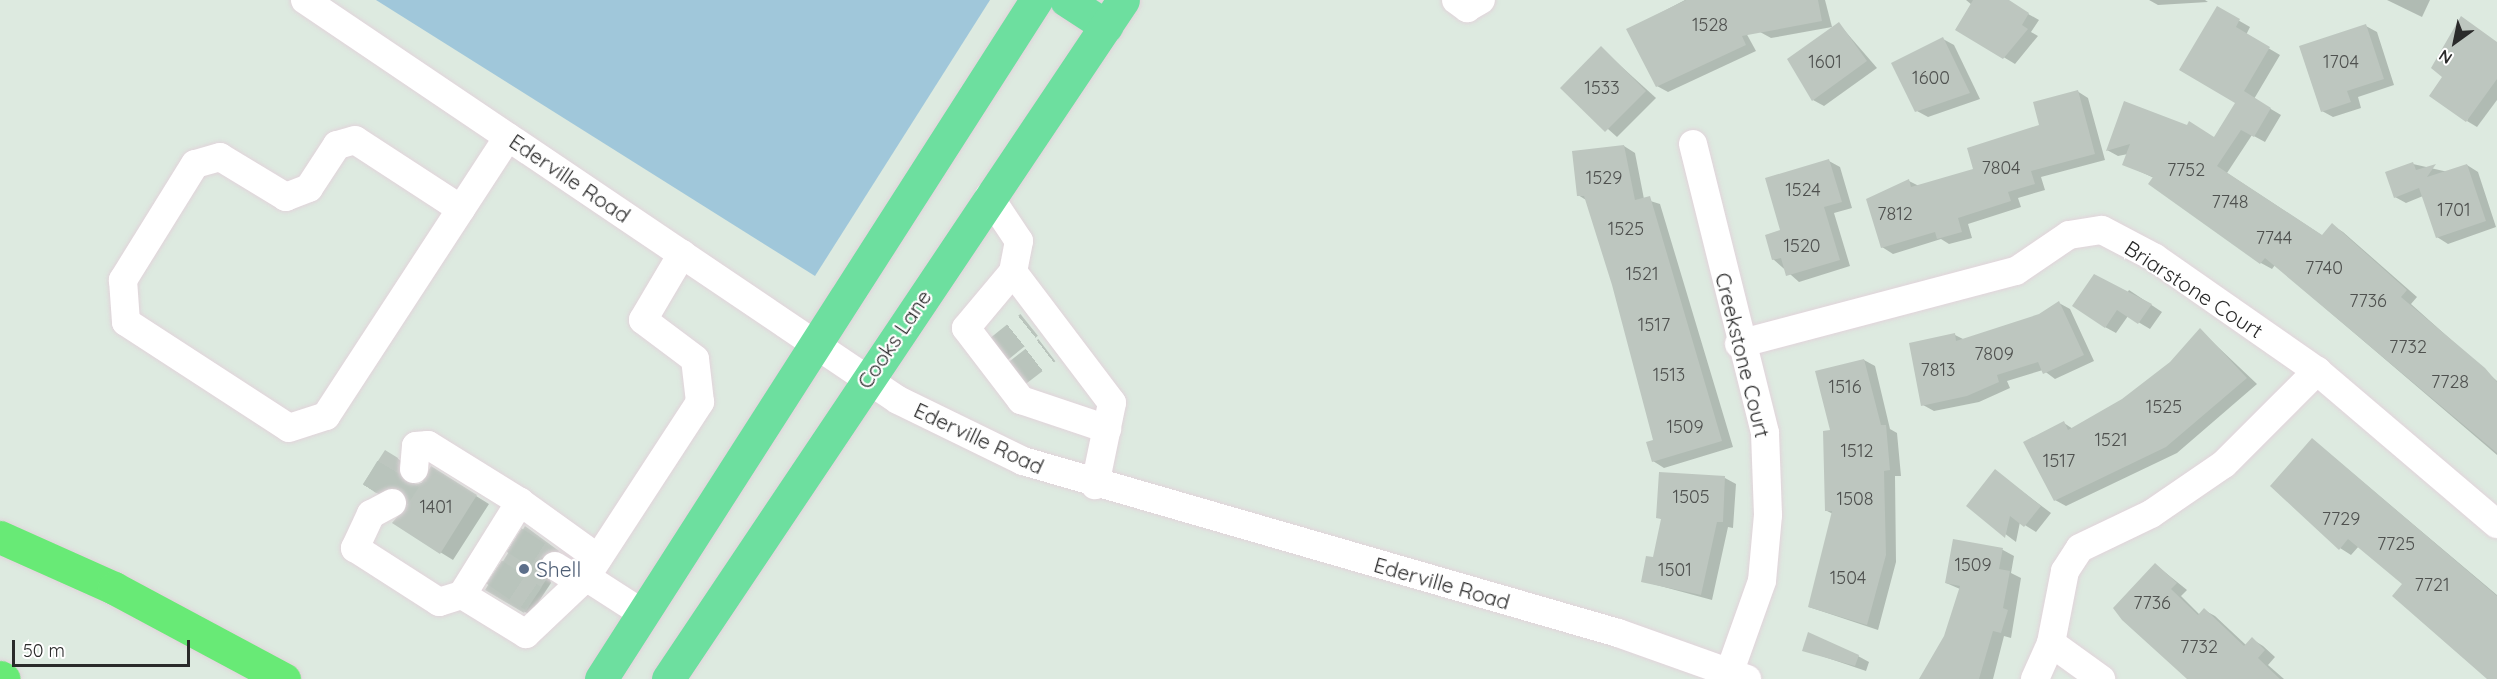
<!DOCTYPE html>
<style>
body{margin:0}
#map{position:relative;width:2497px;height:679px;overflow:hidden;background:#ddeae0;font-family:Quicksand,sans-serif}
div>[style]{position:absolute}
[style*='--x']{left:calc(var(--x)*1px);top:calc(var(--y)*1px);width:calc(var(--w)*1px);rotate:calc(var(--a)*1deg)}
.green>*{inset:0;background:#a0c7da}
.shadow>*{inset:0;background:#0003}
.building>*{inset:0;background:#bdc6bf}
.minor-tunnel>*{height:28px;margin-top:-14px;transform-origin:0;background:repeating-linear-gradient(90deg,#b9c4bc 0 28px,transparent 0 42px)}
.roads{filter:drop-shadow(0 0 2px #e1d3da) drop-shadow(0 0 2px #e1d3da)}
.minor>*{height:28px;margin:-14px;padding:0 14px;transform-origin:14px;border-radius:14px;background:#fff}
.major>*{height:33px;margin:-16.5px;padding:0 16.5px;transform-origin:16.5px;border-radius:16.5px;background:#6ddf9f}
.highway>*{height:33px;margin:-16.5px;padding:0 16.5px;transform-origin:16.5px;border-radius:16.5px;background:#68ea76}
.dots>*{width:16px;height:16px;translate:-50% -50%;box-sizing:border-box;border:3px solid #fff;border-radius:50%}
span{translate:-50% -50%;white-space:nowrap;text-align:center;line-height:1.15;-webkit-text-stroke:4.5px #fff;paint-order:stroke}
.number-label{font-size:18px;color:#4f514f}
.number-label span{-webkit-text-stroke-width:0}
.street-label{font-size:21px;color:#2a2a2a}
.service-label{font-size:21px;color:#4e5e75}
.left{translate:0 -50%;text-align:left}
.north{position:absolute;left:2425px;top:12px;width:60px;height:60px;-webkit-text-stroke:4px #fff;paint-order:stroke;rotate:213deg;font-size:16px;font-weight:700;line-height:24px;text-align:center;color:#2a2a2a}
.north::after{content:'';display:block;margin:auto;width:21px;height:27px;background:#2a2a2a;clip-path:polygon(50% 0,100% 100%,50% 72%,0 100%)}
.scale{position:absolute;left:12px;top:640px;width:178px;height:27px;box-sizing:border-box;border:3px solid #2a2a2a;border-top:0;padding-left:8px;font-size:18px;line-height:21px;white-space:nowrap;color:#2a2a2a;-webkit-text-stroke:4px #fff;paint-order:stroke}
</style>
<div id="map">
<div class="green">
<div style="clip-path:polygon(376px 0,990px 0,815px 276px)"></div>
</div>
<div class="shadow">
<div style="clip-path:polygon(1685px 0,1728px 0,1756px 51px,1668px 92px,1657px 86px,1628px 30px)"></div>
<div style="clip-path:polygon(1754px 0,1825px 0,1832px 27px,1771px 38px,1760px 32px)"></div>
<div style="clip-path:polygon(1966px 0,2003px 0,2039px 20px,2031px 32px,2038px 36px,2015px 64px,1957px 29px,1972px 5px)"></div>
<div style="clip-path:polygon(2149px 0,2205px 0,2208px 2px,2158px 5px)"></div>
<div style="clip-path:polygon(2387px 0,2430px 0,2422px 17px)"></div>
<div style="clip-path:polygon(2217px 8px,2250px 27px,2246px 35px,2280px 55px,2254px 99px,2281px 115px,2265px 142px,2252px 135px,2227px 173px,2323px 236px,2332px 225px,2343px 232px,2417px 297px,2411px 304px,2497px 381px,2497px 455px,2275px 265px,2272px 269px,2261px 263px,2154px 178px,2124px 164px,2128px 154px,2118px 156px,2107px 150px,2187px 126px,2214px 138px,2237px 102px)"></div>
<div style="clip-path:polygon(1839px 24px,1877px 68px,1824px 106px,1813px 100px)"></div>
<div style="clip-path:polygon(2366px 26px,2377px 32px,2394px 85px,2358px 97px,2361px 108px,2333px 117px,2322px 111px)"></div>
<div style="clip-path:polygon(1943px 39px,1954px 45px,1980px 99px,1928px 117px,1917px 111px)"></div>
<div style="clip-path:polygon(2497px 42px,2497px 100px,2477px 127px,2467px 121px)"></div>
<div style="clip-path:polygon(1601px 48px,1656px 98px,1617px 137px,1562px 88px)"></div>
<div style="clip-path:polygon(2077px 91px,2088px 98px,2105px 160px,2041px 177px,2045px 190px,2018px 198px,2021px 207px,1968px 224px,1972px 238px,1949px 244px,1941px 239px,1893px 254px,1882px 247px,1909px 181px,1919px 186px,1975px 170px,2041px 126px)"></div>
<div style="clip-path:polygon(1624px 146px,1635px 153px,1644px 199px,1660px 204px,1733px 447px,1664px 468px,1653px 461px,1655px 441px,1613px 284px,1586px 200px,1578px 195px)"></div>
<div style="clip-path:polygon(1829px 161px,1840px 167px,1852px 208px,1834px 213px,1850px 266px,1799px 282px,1773px 259px,1782px 231px)"></div>
<div style="clip-path:polygon(2413px 164px,2448px 172px,2467px 165px,2478px 172px,2496px 227px,2448px 244px,2437px 237px,2423px 196px,2406px 203px,2395px 197px)"></div>
<div style="clip-path:polygon(2129px 290px,2162px 312px,2150px 329px,2128px 316px,2116px 333px,2105px 327px)"></div>
<div style="clip-path:polygon(2059px 303px,2070px 309px,2094px 361px,2055px 379px,2043px 370px,2007px 381px,2010px 388px,1979px 402px,1934px 411px,1923px 405px,1955px 335px,1965px 340px,2040px 315px)"></div>
<div style="clip-path:polygon(2200px 330px,2257px 384px,2177px 453px,2066px 506px,2055px 500px,2064px 423px,2073px 429px,2123px 400px,2171px 363px)"></div>
<div style="clip-path:polygon(1864px 360px,1875px 366px,1890px 429px,1897px 433px,1901px 476px,1895px 476px,1896px 562px,1878px 630px,1809px 607px,1833px 514px,1827px 511px,1832px 432px)"></div>
<div style="clip-path:polygon(2313px 440px,2497px 595px,2497px 679px,2405px 584px,2359px 546px,2351px 555px,2340px 548px)"></div>
<div style="clip-path:polygon(398px 459px,409px 466px,415px 485px,444px 476px,489px 504px,453px 560px,440px 552px,407px 497px,391px 499px,377px 491px)"></div>
<div style="clip-path:polygon(1995px 471px,2051px 513px,2036px 532px,2020px 522px,2016px 542px,1968px 506px)"></div>
<div style="clip-path:polygon(1725px 478px,1736px 484px,1733px 528px,1728px 527px,1712px 600px,1642px 581px,1654px 559px,1663px 520px,1658px 517px)"></div>
<div style="clip-path:polygon(530px 531px,562px 554px,545px 561px,551px 583px,530px 615px,487px 589px)"></div>
<div style="clip-path:polygon(1954px 541px,2003px 550px,2014px 556px,2011px 573px,2021px 578px,2011px 638px,2004px 636px,1993px 679px,1921px 679px,1946px 637px,1960px 589px,1946px 583px)"></div>
<div style="clip-path:polygon(2156px 565px,2187px 590px,2181px 596px,2200px 615px,2204px 610px,2215px 616px,2246px 645px,2252px 639px,2263px 646px,2275px 657px,2268px 665px,2284px 679px,2191px 679px)"></div>
<div style="clip-path:polygon(1804px 650px,1858px 656px,1869px 662px,1866px 671px)"></div>
</div>
<div class="building">
<div style="clip-path:polygon(1686px 0,1818px 0,1822px 21px,1742px 36px,1746px 45px,1656px 87px,1626px 29px)"></div>
<div style="clip-path:polygon(1973px 0,2009px 0,2029px 13px,2022px 25px,2028px 29px,2003px 59px,1955px 30px)"></div>
<div style="clip-path:polygon(2217px 6px,2240px 19px,2236px 27px,2270px 47px,2244px 91px,2271px 108px,2254px 137px,2241px 130px,2217px 166px,2322px 235px,2332px 223px,2407px 290px,2401px 297px,2485px 368px,2497px 382px,2497px 453px,2265px 258px,2260px 264px,2148px 184px,2153px 177px,2122px 165px,2130px 144px,2106px 151px,2124px 101px,2187px 125px,2189px 121px,2214px 137px,2235px 103px,2179px 70px)"></div>
<div style="clip-path:polygon(2461px 16px,2497px 42px,2497px 79px,2466px 122px,2429px 96px,2442px 77px,2431px 68px)"></div>
<div style="clip-path:polygon(1839px 22px,1867px 61px,1812px 101px,1787px 59px)"></div>
<div style="clip-path:polygon(2366px 24px,2384px 79px,2347px 91px,2351px 102px,2321px 112px,2299px 46px)"></div>
<div style="clip-path:polygon(1943px 37px,1970px 93px,1915px 112px,1891px 63px)"></div>
<div style="clip-path:polygon(1601px 46px,1646px 91px,1605px 132px,1560px 88px)"></div>
<div style="clip-path:polygon(2078px 90px,2095px 154px,2031px 171px,2035px 184px,2008px 192px,2011px 201px,1958px 218px,1962px 232px,1937px 239px,1935px 232px,1881px 248px,1866px 199px,1909px 179px,1911px 187px,1973px 169px,1967px 148px,2039px 125px,2033px 102px)"></div>
<div style="clip-path:polygon(1624px 145px,1635px 200px,1650px 196px,1722px 441px,1652px 462px,1646px 442px,1653px 440px,1612px 285px,1584px 196px,1577px 196px,1572px 151px)"></div>
<div style="clip-path:polygon(1829px 159px,1842px 202px,1824px 207px,1840px 260px,1786px 276px,1781px 258px,1772px 260px,1765px 235px,1780px 230px,1765px 178px)"></div>
<div style="clip-path:polygon(2413px 162px,2416px 170px,2436px 164px,2427px 177px,2467px 164px,2486px 221px,2436px 238px,2419px 188px,2394px 198px,2385px 172px)"></div>
<div style="clip-path:polygon(2094px 274px,2152px 304px,2138px 324px,2117px 310px,2105px 328px,2072px 306px)"></div>
<div style="clip-path:polygon(2059px 301px,2084px 355px,2043px 374px,2038px 362px,1997px 375px,1999px 382px,1967px 396px,1921px 406px,1909px 343px,1955px 333px,1956px 341px,2039px 314px)"></div>
<div style="clip-path:polygon(2200px 328px,2247px 378px,2166px 447px,2054px 501px,2023px 442px,2064px 421px,2068px 430px,2122px 399px,2170px 362px)"></div>
<div style="clip-path:polygon(1864px 359px,1881px 425px,1886px 425px,1890px 470px,1884px 471px,1886px 555px,1867px 625px,1808px 607px,1832px 511px,1825px 511px,1823px 431px,1830px 430px,1815px 371px)"></div>
<div style="clip-path:polygon(2312px 438px,2497px 596px,2497px 679px,2487px 679px,2392px 596px,2402px 584px,2348px 539px,2339px 550px,2270px 486px)"></div>
<div style="clip-path:polygon(385px 450px,398px 458px,405px 483px,421px 484px,431px 466px,477px 495px,440px 554px,392px 523px,408px 504px,401px 489px,376px 493px,363px 484px)"></div>
<div style="clip-path:polygon(1995px 469px,2041px 506px,2024px 527px,2010px 516px,2005px 538px,1966px 506px)"></div>
<div style="clip-path:polygon(1659px 472px,1725px 476px,1723px 522px,1717px 522px,1701px 595px,1641px 582px,1646px 556px,1653px 557px,1661px 519px,1656px 518px)"></div>
<div style="clip-path:polygon(525px 526px,559px 551px,541px 558px,546px 580px,524px 613px,485px 590px)"></div>
<div style="clip-path:polygon(1953px 539px,2003px 548px,1999px 569px,2010px 571px,2003px 608px,2008px 610px,2001px 633px,1993px 631px,1979px 679px,1919px 679px,1944px 636px,1960px 586px,1945px 583px)"></div>
<div style="clip-path:polygon(2155px 563px,2177px 583px,2171px 589px,2198px 615px,2204px 608px,2244px 646px,2252px 637px,2265px 650px,2258px 658px,2280px 679px,2187px 679px,2122px 620px,2113px 608px)"></div>
<div style="clip-path:polygon(1808px 632px,1859px 655px,1855px 666px,1802px 651px)"></div>
</div>
<div class="minor-tunnel">
<div style="--x:994;--y:353;--w:45;--a:-38.7"></div>
<div style="--x:1012;--y:377;--w:44;--a:-37.6"></div>
<div style="--x:375;--y:492;--w:41;--a:-59"></div>
<div style="--x:392;--y:503;--w:40;--a:-57.1"></div>
<div style="--x:514;--y:540;--w:49;--a:32.4"></div>
<div style="--x:494;--y:572;--w:48;--a:34"></div>
</div>
<div class="roads">
<div class="minor">
<div style="--x:305;--y:0;--w:715;--a:34"></div>
<div style="--x:898;--y:400;--w:139;--a:26"></div>
<div style="--x:1023;--y:461;--w:619;--a:16.12"></div>
<div style="--x:1618;--y:633;--w:137;--a:19.6"></div>
<div style="--x:1456;--y:0;--w:14;--a:36"></div>
<div style="--x:1467;--y:8;--w:16;--a:-30"></div>
<div style="--x:1693;--y:144;--w:298;--a:76"></div>
<div style="--x:1765;--y:433;--w:82;--a:87.9"></div>
<div style="--x:1768;--y:515;--w:66;--a:95.2"></div>
<div style="--x:1762;--y:581;--w:96;--a:109.6"></div>
<div style="--x:989;--y:196;--w:54;--a:56.3"></div>
<div style="--x:1019;--y:241;--w:32;--a:101"></div>
<div style="--x:1013;--y:272;--w:164;--a:52.9"></div>
<div style="--x:1112;--y:403;--w:84;--a:101.7"></div>
<div style="--x:461;--y:209;--w:126;--a:-146.9"></div>
<div style="--x:355;--y:140;--w:19;--a:164"></div>
<div style="--x:337;--y:145;--w:51;--a:123.1"></div>
<div style="--x:309;--y:188;--w:25;--a:159"></div>
<div style="--x:286;--y:197;--w:77;--a:-148.8"></div>
<div style="--x:220;--y:157;--w:26;--a:164"></div>
<div style="--x:195;--y:164;--w:137;--a:121.8"></div>
<div style="--x:123;--y:280;--w:42;--a:85.9"></div>
<div style="--x:126;--y:322;--w:194;--a:33"></div>
<div style="--x:289;--y:428;--w:39;--a:-18"></div>
<div style="--x:326;--y:416;--w:333;--a:-56.9"></div>
<div style="--x:1013;--y:272;--w:73;--a:130"></div>
<div style="--x:966;--y:328;--w:91;--a:52.6"></div>
<div style="--x:1021;--y:400;--w:91;--a:18.6"></div>
<div style="--x:1739;--y:344;--w:286;--a:-14.8"></div>
<div style="--x:2016;--y:271;--w:64;--a:-34.2"></div>
<div style="--x:2069;--y:235;--w:33;--a:-9"></div>
<div style="--x:2102;--y:230;--w:60;--a:27.8"></div>
<div style="--x:2155;--y:258;--w:198;--a:34.9"></div>
<div style="--x:2317;--y:371;--w:236;--a:40.4"></div>
<div style="--x:414;--y:469;--w:23;--a:-85"></div>
<div style="--x:416;--y:446;--w:12;--a:-5"></div>
<div style="--x:428;--y:445;--w:108;--a:31.8"></div>
<div style="--x:392;--y:503;--w:24;--a:152"></div>
<div style="--x:371;--y:514;--w:38;--a:115"></div>
<div style="--x:355;--y:548;--w:100;--a:32.7"></div>
<div style="--x:439;--y:602;--w:24;--a:-17"></div>
<div style="--x:555;--y:566;--w:31;--a:32"></div>
<div style="--x:586;--y:577;--w:83;--a:136.5"></div>
<div style="--x:526;--y:634;--w:75;--a:-148.6"></div>
<div style="--x:462;--y:595;--w:110;--a:-58.1"></div>
<div style="--x:520;--y:502;--w:96;--a:35.7"></div>
<div style="--x:642;--y:613;--w:67;--a:-147.3"></div>
<div style="--x:586;--y:577;--w:209;--a:-56.9"></div>
<div style="--x:700;--y:402;--w:43;--a:-96.6"></div>
<div style="--x:695;--y:359;--w:65;--a:-143.1"></div>
<div style="--x:643;--y:320;--w:77;--a:-59.4"></div>
<div style="--x:2051;--y:643;--w:62;--a:35.8"></div>
<div style="--x:2035;--y:679;--w:39;--a:-66"></div>
<div style="--x:2051;--y:643;--w:73;--a:-79"></div>
<div style="--x:2065;--y:571;--w:27;--a:-57"></div>
<div style="--x:2080;--y:548;--w:79;--a:-25.6"></div>
<div style="--x:2151;--y:514;--w:88;--a:-34.4"></div>
<div style="--x:2224;--y:464;--w:132;--a:-45"></div>
</div>
<div class="major">
<div style="--x:1066;--y:0;--w:48;--a:33"></div>
<div style="--x:601;--y:679;--w:806;--a:-57.35"></div>
<div style="--x:668;--y:679;--w:817;--a:-56.17"></div>
</div>
<div class="highway">
<div style="--x:0;--y:537;--w:125;--a:24.1"></div>
<div style="--x:114;--y:588;--w:193;--a:28.2"></div>
<div style="--x:0;--y:677;--w:4;--a:27"></div>
</div>
</div>
<div class="dots">
<div style="left:524px;top:569px;background:#5c6f8a"></div>
</div>
<div class="number-label">
<span style="left:1710px;top:25px">1528</span>
<span style="left:1825px;top:62px">1601</span>
<span style="left:2341px;top:62px">1704</span>
<span style="left:1931px;top:78px">1600</span>
<span style="left:1602px;top:88px">1533</span>
<span style="left:2001px;top:168px">7804</span>
<span style="left:2186px;top:170px">7752</span>
<span style="left:1604px;top:178px">1529</span>
<span style="left:1803px;top:190px">1524</span>
<span style="left:2230px;top:202px">7748</span>
<span style="left:2454px;top:210px">1701</span>
<span style="left:1895px;top:214px">7812</span>
<span style="left:1626px;top:229px">1525</span>
<span style="left:2274px;top:238px">7744</span>
<span style="left:1802px;top:246px">1520</span>
<span style="left:2324px;top:268px">7740</span>
<span style="left:1642px;top:274px">1521</span>
<span style="left:2368px;top:301px">7736</span>
<span style="left:1654px;top:325px">1517</span>
<span style="left:2408px;top:347px">7732</span>
<span style="left:1994px;top:354px">7809</span>
<span style="left:1938px;top:370px">7813</span>
<span style="left:1669px;top:375px">1513</span>
<span style="left:2450px;top:382px">7728</span>
<span style="left:1845px;top:387px">1516</span>
<span style="left:2164px;top:407px">1525</span>
<span style="left:1685px;top:427px">1509</span>
<span style="left:2111px;top:440px">1521</span>
<span style="left:1857px;top:451px">1512</span>
<span style="left:2059px;top:461px">1517</span>
<span style="left:1691px;top:497px">1505</span>
<span style="left:1855px;top:499px">1508</span>
<span style="left:436px;top:507px">1401</span>
<span style="left:2341px;top:519px">7729</span>
<span style="left:2396px;top:544px">7725</span>
<span style="left:1973px;top:565px">1509</span>
<span style="left:1675px;top:570px">1501</span>
<span style="left:1848px;top:578px">1504</span>
<span style="left:2432px;top:585px">7721</span>
<span style="left:2152px;top:603px">7736</span>
<span style="left:2199px;top:647px">7732</span>
</div>
<div class="street-label">
<span style="left:570px;top:178px;rotate:34deg">Ederville Road</span>
<span style="left:2194px;top:289px;rotate:33deg">Briarstone Court</span>
<span style="left:894px;top:339px;rotate:-56deg">Cooks Lane</span>
<span style="left:1743px;top:355px;rotate:76deg">Creekstone Court</span>
<span style="left:979px;top:438px;rotate:25deg">Ederville Road</span>
<span style="left:1442px;top:583px;rotate:16deg">Ederville Road</span>
</div>
<div class="service-label">
<span class="left" style="left:536px;top:569px">Shell</span>
</div>
<div class="north">N</div>
<div class="scale">50 m</div>
</div>
